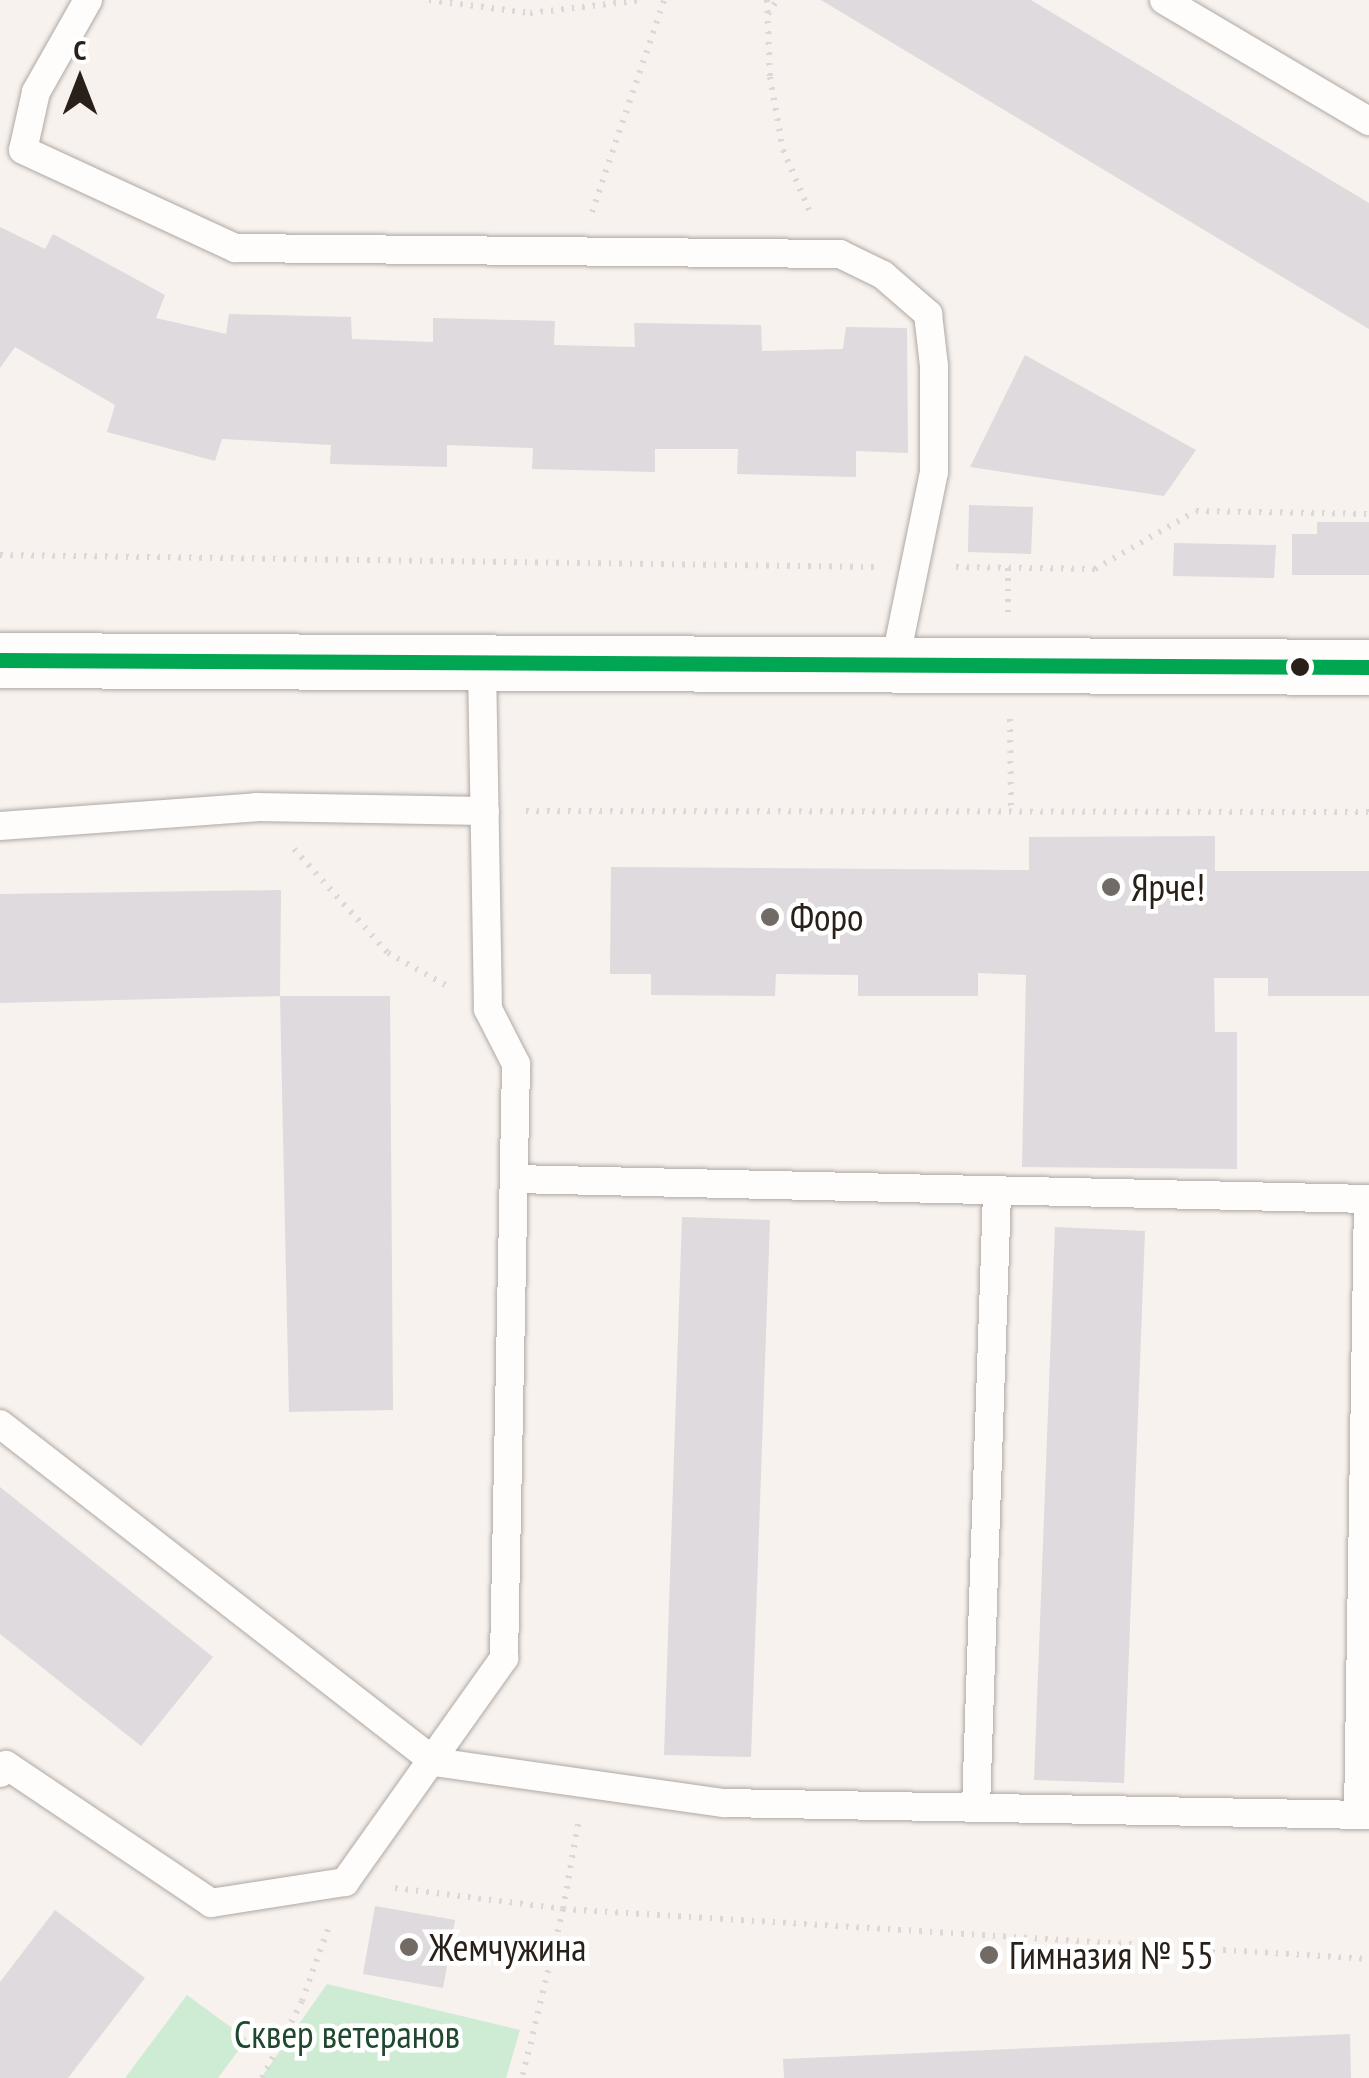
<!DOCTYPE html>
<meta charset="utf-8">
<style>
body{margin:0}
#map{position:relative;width:1369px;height:2078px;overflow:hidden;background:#f7f2ee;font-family:"PT Sans Narrow",sans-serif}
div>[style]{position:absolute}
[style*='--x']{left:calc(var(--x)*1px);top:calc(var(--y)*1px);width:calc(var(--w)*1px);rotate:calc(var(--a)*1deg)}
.green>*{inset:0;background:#cdecd3}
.building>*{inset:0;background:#dfdadd}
.path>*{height:6px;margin-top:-3px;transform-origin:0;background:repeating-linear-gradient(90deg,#dbd8d7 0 2.5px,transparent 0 10.5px)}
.roads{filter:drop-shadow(0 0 2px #afa8a4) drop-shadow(0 0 2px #afa8a4)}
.service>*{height:28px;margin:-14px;padding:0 14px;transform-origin:14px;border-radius:14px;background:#fefdfc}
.tertiary>*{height:55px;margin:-27.5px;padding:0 27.5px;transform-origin:27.5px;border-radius:27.5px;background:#fefdfc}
.bus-1>*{height:15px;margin:-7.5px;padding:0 7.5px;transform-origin:7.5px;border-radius:7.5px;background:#00a651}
.dots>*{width:28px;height:28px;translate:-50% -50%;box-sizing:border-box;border:5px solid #fff;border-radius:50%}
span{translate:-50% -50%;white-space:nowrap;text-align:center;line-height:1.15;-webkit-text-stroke:9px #fff;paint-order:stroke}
.poi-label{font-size:38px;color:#2a201a}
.left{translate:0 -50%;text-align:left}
.park-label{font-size:38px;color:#1f482e}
.north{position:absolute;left:30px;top:30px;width:100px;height:100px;-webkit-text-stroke:8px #fff;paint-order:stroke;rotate:0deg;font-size:28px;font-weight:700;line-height:40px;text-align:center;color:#2a201a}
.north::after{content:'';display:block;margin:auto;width:35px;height:45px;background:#2a201a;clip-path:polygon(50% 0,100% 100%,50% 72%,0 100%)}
</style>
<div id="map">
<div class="green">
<div style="clip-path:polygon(327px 1984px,520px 2030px,506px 2078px,261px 2078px)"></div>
<div style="clip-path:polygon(187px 1995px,247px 2039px,218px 2078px,125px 2078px)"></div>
</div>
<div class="building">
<div style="clip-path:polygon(821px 0,1031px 0,1369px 203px,1369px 329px)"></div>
<div style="clip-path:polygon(0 227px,45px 249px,53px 234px,165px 295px,156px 318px,226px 334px,229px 314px,351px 317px,352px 339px,433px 342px,433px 318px,555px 321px,554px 345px,635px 347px,634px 323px,761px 325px,762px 351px,843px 349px,846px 327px,907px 328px,908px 453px,856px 451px,856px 477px,737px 474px,738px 449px,655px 449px,655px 472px,532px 469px,533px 448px,447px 445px,447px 467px,330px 464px,331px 445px,222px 439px,215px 461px,107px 432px,115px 405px,15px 347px,0 368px)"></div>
<div style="clip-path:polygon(1025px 355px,1196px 450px,1164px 496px,970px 467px)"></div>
<div style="clip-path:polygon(969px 505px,1033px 507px,1031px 554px,968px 552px)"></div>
<div style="clip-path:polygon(1317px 522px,1369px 522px,1369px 575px,1292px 575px,1292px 534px,1317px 534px)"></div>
<div style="clip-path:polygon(1174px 543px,1276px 545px,1274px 578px,1173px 576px)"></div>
<div style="clip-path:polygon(1215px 836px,1215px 871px,1369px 871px,1369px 996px,1268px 996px,1268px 978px,1214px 978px,1215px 1032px,1237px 1032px,1237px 1169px,1022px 1167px,1026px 975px,978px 973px,978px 996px,858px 996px,858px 975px,776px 974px,775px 996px,651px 995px,651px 974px,610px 974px,611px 867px,1029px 870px,1029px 837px)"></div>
<div style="clip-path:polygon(281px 890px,280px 996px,0 1003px,0 894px)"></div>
<div style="clip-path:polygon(280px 996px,390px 996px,393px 1410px,289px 1412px)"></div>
<div style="clip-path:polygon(682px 1217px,770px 1220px,751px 1757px,664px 1755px)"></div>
<div style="clip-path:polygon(1055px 1227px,1145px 1231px,1124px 1783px,1034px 1780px)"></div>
<div style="clip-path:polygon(0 1487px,213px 1657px,141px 1746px,0 1634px)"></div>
<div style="clip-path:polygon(375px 1906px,455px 1920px,443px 1988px,363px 1974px)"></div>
<div style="clip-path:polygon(55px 1910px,145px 1978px,68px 2078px,0 2078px,0 1982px)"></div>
<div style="clip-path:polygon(1350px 2034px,1351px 2078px,784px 2078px,783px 2059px)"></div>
</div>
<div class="path">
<div style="--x:429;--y:0;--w:102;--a:7.3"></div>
<div style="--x:530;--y:13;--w:114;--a:-6.6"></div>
<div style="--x:767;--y:0;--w:77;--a:87.8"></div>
<div style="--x:770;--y:77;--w:74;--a:79.9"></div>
<div style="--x:783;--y:150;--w:68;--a:66.5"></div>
<div style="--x:768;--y:14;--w:17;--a:-57"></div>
<div style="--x:592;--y:212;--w:224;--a:-71.2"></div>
<div style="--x:0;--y:555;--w:874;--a:0.79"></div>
<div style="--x:956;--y:567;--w:139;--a:0.8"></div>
<div style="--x:1095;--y:569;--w:116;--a:-29.9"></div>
<div style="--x:1196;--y:511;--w:173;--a:1"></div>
<div style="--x:1008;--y:568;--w:44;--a:90"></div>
<div style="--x:1010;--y:719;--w:93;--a:89.4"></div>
<div style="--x:526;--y:811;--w:843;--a:0.07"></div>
<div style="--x:294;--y:849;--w:140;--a:47.9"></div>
<div style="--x:388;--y:953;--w:68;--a:29.2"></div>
<div style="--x:578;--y:1824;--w:86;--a:100"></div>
<div style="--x:563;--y:1909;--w:808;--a:3.55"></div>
<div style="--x:395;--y:1888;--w:169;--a:7.1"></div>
<div style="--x:563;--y:1909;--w:174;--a:103.6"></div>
<div style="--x:262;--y:2078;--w:87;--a:-62.5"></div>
<div style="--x:302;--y:2001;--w:80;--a:-70.2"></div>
</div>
<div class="roads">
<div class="service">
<div style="--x:88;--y:0;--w:106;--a:119.5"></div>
<div style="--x:36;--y:92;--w:59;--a:102.6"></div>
<div style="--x:23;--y:150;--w:234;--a:24.8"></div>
<div style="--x:235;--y:248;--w:605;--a:0.57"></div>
<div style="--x:840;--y:254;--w:48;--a:26"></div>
<div style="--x:883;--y:275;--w:60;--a:40.9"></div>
<div style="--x:928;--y:314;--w:52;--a:83.4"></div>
<div style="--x:934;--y:366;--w:106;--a:90"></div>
<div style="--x:934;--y:472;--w:194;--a:101.6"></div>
<div style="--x:1164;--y:0;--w:238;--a:30.6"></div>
<div style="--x:0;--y:826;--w:257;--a:-4.2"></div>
<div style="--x:256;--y:807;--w:229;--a:1"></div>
<div style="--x:514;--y:1179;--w:855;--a:1.34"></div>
<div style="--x:0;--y:1424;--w:551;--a:37.85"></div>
<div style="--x:435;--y:1762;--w:292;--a:8.1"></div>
<div style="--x:724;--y:1803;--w:645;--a:1.07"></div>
<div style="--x:0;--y:1773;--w:10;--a:-53"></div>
<div style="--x:6;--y:1765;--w:247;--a:33.9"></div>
<div style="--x:211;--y:1903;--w:136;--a:-8.9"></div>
<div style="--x:345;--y:1882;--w:275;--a:-54.6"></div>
<div style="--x:504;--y:1658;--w:594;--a:-88.84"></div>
<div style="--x:516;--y:1064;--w:62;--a:-117"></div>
<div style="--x:488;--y:1009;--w:351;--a:-91"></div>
<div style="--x:976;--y:1807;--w:613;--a:-88.04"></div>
<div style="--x:1358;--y:1815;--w:616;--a:-89.07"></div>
</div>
<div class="tertiary">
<div style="--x:0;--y:660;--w:1369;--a:0.29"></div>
</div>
</div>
<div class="bus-1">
<div style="--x:0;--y:660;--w:1369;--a:0.29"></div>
</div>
<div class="dots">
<div style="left:1300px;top:667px;background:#2a201a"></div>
<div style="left:1111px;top:887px;background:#726a64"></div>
<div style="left:770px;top:917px;background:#726a64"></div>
<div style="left:409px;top:1947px;background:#726a64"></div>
<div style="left:989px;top:1955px;background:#726a64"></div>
</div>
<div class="poi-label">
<span class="left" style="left:1131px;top:887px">Ярче!</span>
<span class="left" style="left:790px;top:917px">Форо</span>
<span class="left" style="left:429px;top:1947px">Жемчужина</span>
<span class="left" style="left:1009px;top:1955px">Гимназия № 55</span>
</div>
<div class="park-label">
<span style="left:347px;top:2034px">Сквер ветеранов</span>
</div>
<div class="north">С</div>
</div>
